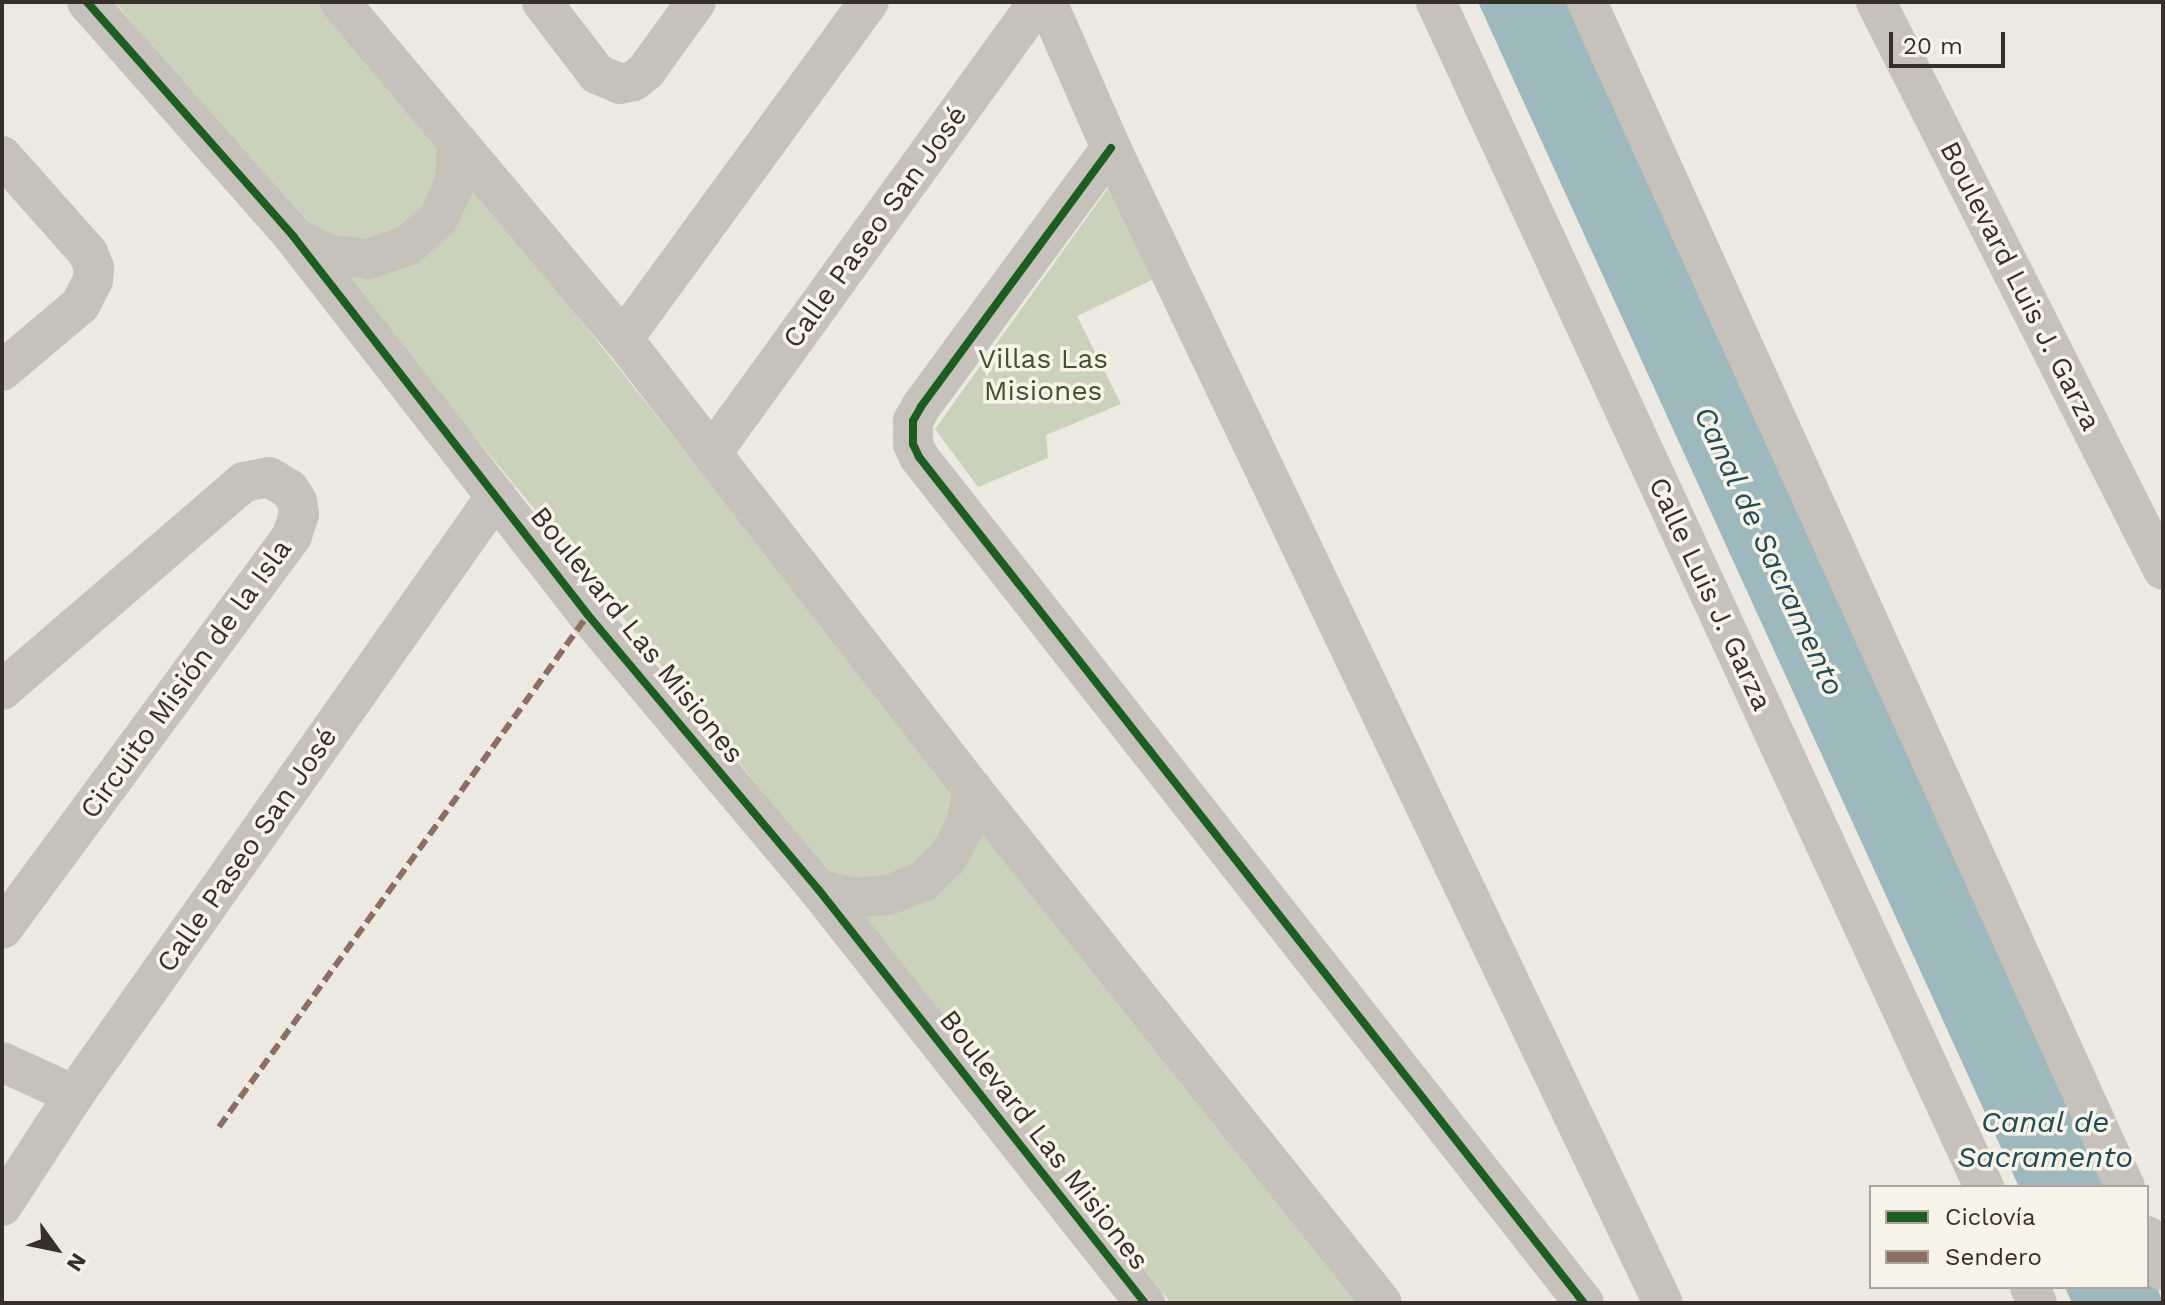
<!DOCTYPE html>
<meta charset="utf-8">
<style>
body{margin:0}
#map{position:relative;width:2165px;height:1305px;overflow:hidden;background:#ece9e2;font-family:"Work Sans",sans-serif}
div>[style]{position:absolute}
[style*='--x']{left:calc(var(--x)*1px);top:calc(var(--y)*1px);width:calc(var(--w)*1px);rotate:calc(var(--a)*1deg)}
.green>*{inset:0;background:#cbd2bc}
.water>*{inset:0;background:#9eb9bd}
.minor>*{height:40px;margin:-20px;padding:0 20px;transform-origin:20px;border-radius:20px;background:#c6c1ba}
.quiet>*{height:6px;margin-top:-3px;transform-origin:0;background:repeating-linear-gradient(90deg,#8d6e63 0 12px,transparent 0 18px)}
.cycleway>*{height:8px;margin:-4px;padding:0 4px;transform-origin:4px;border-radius:4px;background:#1b5e20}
span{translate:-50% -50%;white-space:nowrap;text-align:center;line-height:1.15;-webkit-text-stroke:7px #f9f4e9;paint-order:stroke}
.street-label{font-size:28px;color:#372f29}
.park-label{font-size:28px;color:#41542d}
.water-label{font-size:30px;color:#204c57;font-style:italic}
.frame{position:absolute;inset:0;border:4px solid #372f29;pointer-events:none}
.legend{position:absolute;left:1869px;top:1185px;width:280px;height:104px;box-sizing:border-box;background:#f9f4e9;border:2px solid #aba59c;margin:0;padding:10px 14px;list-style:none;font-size:24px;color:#372f29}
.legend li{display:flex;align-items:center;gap:16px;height:40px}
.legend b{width:40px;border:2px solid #aba59c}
.north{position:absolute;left:16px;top:1209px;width:80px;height:80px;-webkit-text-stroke:6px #f9f4e9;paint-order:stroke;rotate:123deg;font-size:22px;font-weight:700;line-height:32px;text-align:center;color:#372f29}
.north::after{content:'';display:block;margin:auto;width:28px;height:36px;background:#372f29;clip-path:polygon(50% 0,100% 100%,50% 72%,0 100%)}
.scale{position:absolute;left:1889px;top:32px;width:116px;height:36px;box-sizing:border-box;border:4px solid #372f29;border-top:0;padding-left:10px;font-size:24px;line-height:28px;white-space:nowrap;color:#372f29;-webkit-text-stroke:6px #f9f4e9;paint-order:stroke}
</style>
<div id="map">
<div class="green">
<div style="clip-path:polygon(115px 2px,319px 2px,440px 143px,1361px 1303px,1171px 1303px,589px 575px)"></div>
<div style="clip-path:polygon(1111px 184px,1154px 279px,1077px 316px,1121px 404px,1046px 435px,1048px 458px,978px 487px,935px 429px)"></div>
</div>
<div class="water">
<div style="clip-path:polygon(1478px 2px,1571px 2px,2113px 1187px,2019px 1187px)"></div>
<div style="clip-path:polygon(2147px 1261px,2163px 1303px,2072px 1303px,2065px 1287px,2147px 1287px)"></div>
</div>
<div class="minor">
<div style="--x:87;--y:2;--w:312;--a:48.6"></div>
<div style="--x:293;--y:236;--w:480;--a:52.1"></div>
<div style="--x:588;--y:615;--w:358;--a:50"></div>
<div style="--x:818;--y:889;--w:528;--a:51.7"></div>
<div style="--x:340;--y:2;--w:440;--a:50"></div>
<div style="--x:623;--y:339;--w:569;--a:52.2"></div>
<div style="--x:972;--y:789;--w:657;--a:51.42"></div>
<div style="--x:542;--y:2;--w:91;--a:52.6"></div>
<div style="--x:597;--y:74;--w:25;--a:23"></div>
<div style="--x:620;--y:84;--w:14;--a:-12"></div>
<div style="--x:634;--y:81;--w:16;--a:-40"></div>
<div style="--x:646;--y:71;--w:85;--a:-54.1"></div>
<div style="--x:1047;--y:2;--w:159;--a:66.3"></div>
<div style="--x:1111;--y:148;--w:1280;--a:64.46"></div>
<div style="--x:1436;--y:2;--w:1306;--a:65.18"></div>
<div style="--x:1587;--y:2;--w:1301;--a:65.58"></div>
<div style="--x:1876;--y:2;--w:636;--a:63.19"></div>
<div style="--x:1111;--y:148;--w:321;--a:126.3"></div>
<div style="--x:921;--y:407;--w:16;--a:120"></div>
<div style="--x:913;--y:421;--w:23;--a:90"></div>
<div style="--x:913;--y:444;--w:14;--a:65"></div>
<div style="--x:919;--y:457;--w:1076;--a:51.83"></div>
<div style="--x:2;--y:156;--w:130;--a:48.4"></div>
<div style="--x:88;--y:253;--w:16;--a:68"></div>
<div style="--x:94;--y:268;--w:12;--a:95"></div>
<div style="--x:93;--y:280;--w:28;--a:117"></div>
<div style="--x:80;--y:305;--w:102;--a:139.8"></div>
<div style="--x:296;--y:238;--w:37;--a:27"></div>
<div style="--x:329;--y:255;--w:40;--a:5.7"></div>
<div style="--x:369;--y:259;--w:40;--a:-18.9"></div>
<div style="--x:407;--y:246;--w:41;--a:-41.1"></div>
<div style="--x:438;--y:219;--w:40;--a:-65"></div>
<div style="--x:455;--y:183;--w:41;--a:-87.2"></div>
<div style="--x:623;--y:339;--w:417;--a:-53.9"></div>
<div style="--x:712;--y:453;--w:556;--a:-54.14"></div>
<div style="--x:2;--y:690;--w:319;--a:-40.7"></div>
<div style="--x:244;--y:482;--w:25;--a:-11"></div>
<div style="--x:269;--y:477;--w:23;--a:31"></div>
<div style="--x:289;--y:489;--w:14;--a:56"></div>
<div style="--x:297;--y:501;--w:13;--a:81"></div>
<div style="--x:299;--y:514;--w:23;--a:108"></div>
<div style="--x:292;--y:536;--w:488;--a:126.4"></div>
<div style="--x:818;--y:889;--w:36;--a:14"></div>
<div style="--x:853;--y:898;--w:36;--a:-5"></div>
<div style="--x:889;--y:895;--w:37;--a:-22"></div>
<div style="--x:923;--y:881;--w:36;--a:-44"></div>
<div style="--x:949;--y:856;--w:36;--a:-62"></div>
<div style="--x:966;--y:824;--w:36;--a:-80"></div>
<div style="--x:2;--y:1062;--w:79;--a:24.6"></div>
<div style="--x:2;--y:1206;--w:132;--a:-57"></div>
<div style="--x:74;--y:1095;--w:733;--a:-54.84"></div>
<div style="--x:2147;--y:1236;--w:38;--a:65"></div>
<div style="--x:2030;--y:1287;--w:17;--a:66"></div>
</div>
<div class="quiet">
<div style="--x:219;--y:1127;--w:631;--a:-54.22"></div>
</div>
<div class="cycleway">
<div style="--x:87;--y:2;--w:312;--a:48.6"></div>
<div style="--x:293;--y:236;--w:480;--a:52.1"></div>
<div style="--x:588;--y:615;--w:358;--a:50"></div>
<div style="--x:818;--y:889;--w:528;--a:51.7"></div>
<div style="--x:1111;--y:148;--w:321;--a:126.3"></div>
<div style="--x:921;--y:407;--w:16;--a:120"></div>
<div style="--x:913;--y:421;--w:23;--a:90"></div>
<div style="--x:913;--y:444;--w:14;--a:65"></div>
<div style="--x:919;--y:457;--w:1076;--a:51.83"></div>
</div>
<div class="street-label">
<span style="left:875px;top:227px;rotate:-54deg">Calle Paseo San José</span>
<span style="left:2020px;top:286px;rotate:63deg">Boulevard Luis J. Garza</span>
<span style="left:1710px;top:594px;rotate:65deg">Calle Luis J. Garza</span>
<span style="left:637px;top:635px;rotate:51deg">Boulevard Las Misiones</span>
<span style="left:186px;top:679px;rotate:-54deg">Circuito Misión de la Isla</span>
<span style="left:247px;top:850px;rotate:-55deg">Calle Paseo San José</span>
<span style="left:1044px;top:1140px;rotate:52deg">Boulevard Las Misiones</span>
</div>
<div class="park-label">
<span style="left:1043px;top:375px">Villas Las<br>Misiones</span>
</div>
<div class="water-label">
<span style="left:1769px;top:551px;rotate:65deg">Canal de Sacramento</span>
<span style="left:2045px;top:1139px">Canal de<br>Sacramento</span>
</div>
<div class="frame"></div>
<ul class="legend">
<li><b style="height:10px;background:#1b5e20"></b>Ciclovía</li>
<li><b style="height:10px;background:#8d6e63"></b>Sendero</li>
</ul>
<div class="north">N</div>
<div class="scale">20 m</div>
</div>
